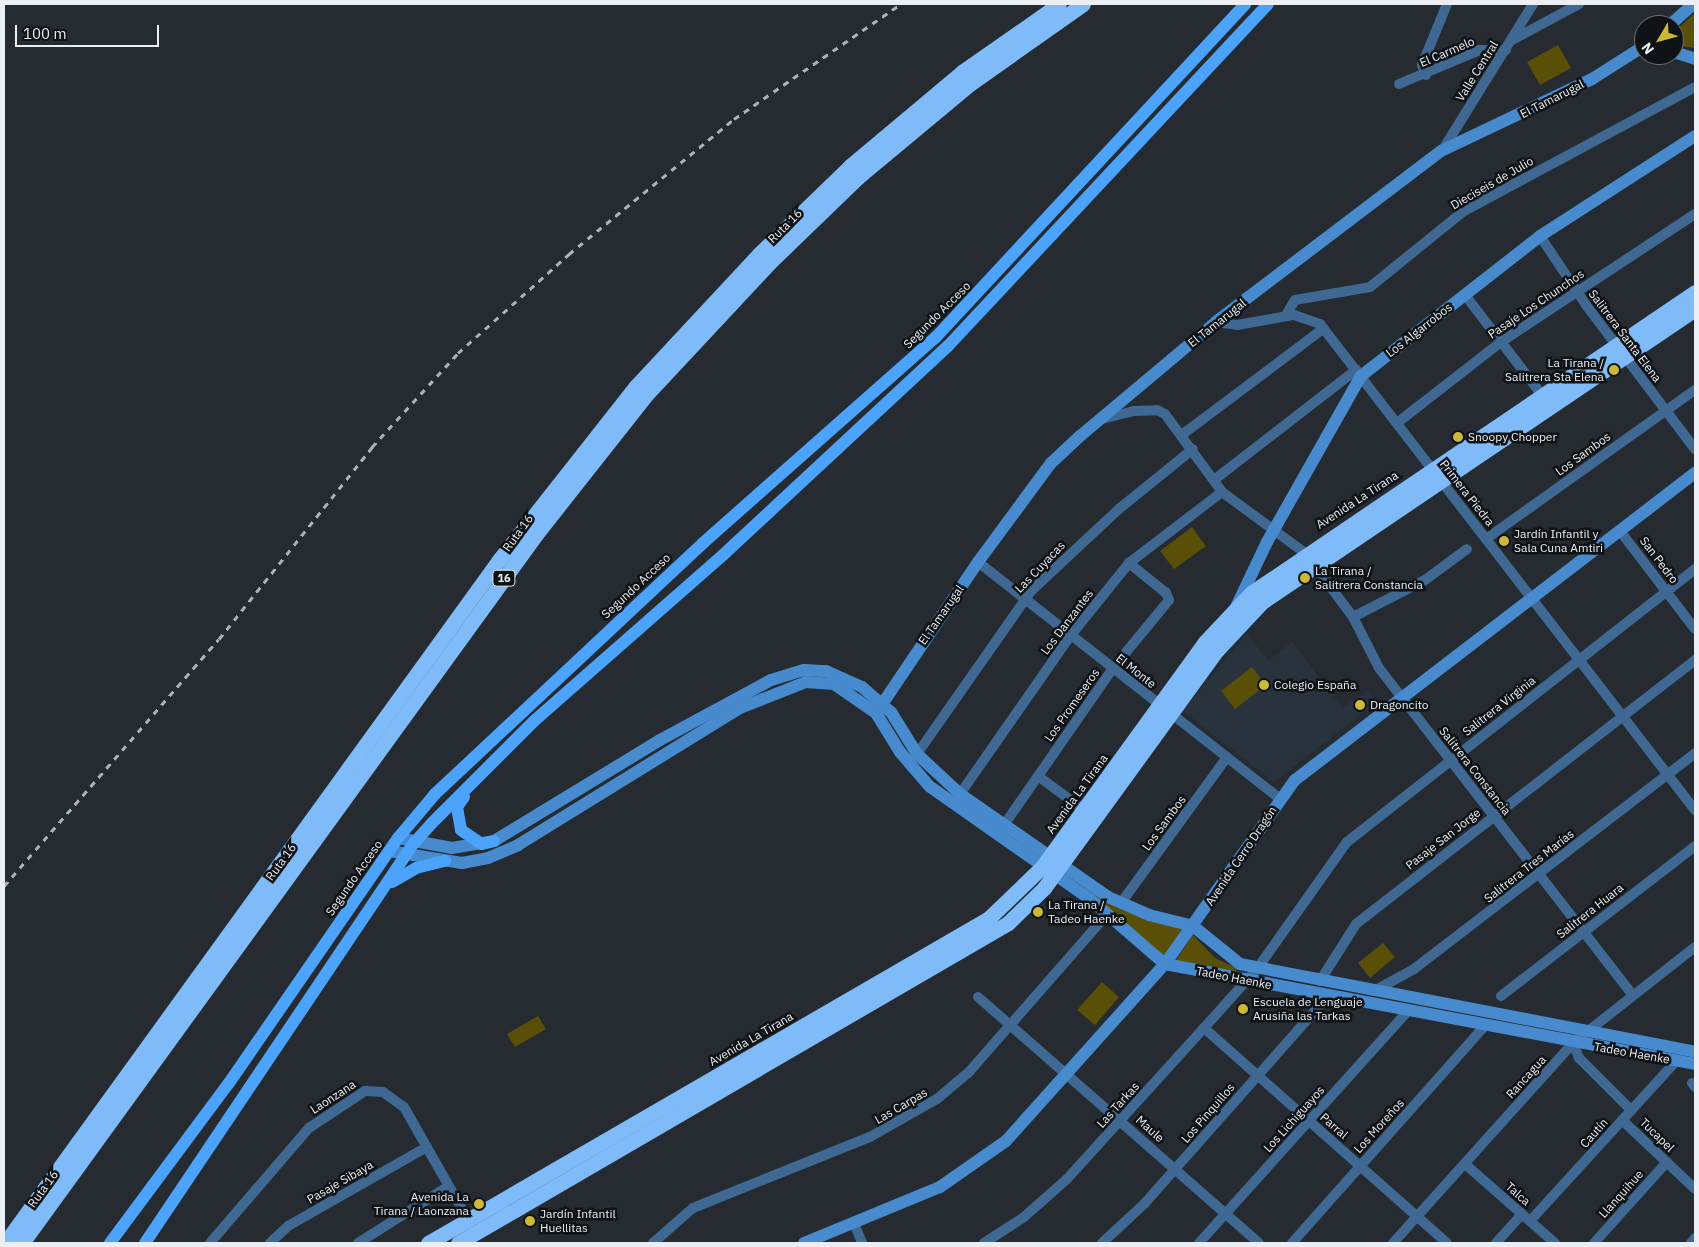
<!DOCTYPE html>
<meta charset="utf-8">
<style>
body{margin:0}
#map{position:relative;width:1699px;height:1247px;overflow:hidden;background:#252b31;font-family:"IBM Plex Sans",sans-serif}
div>[style]{position:absolute}
[style*='--x']{left:calc(var(--x)*1px);top:calc(var(--y)*1px);width:calc(var(--w)*1px);rotate:calc(var(--a)*1deg)}
.built>*{inset:0;background:#29333e}
.green>*{inset:0;background:#5a4f06}
.street>*{height:10px;margin:-5px;padding:0 5px;transform-origin:5px;border-radius:5px;background:#3f6892}
.secondary>*{height:12px;margin:-6px;padding:0 6px;transform-origin:6px;border-radius:6px;background:#478acd}
.primary>*{height:12px;margin:-6px;padding:0 6px;transform-origin:6px;border-radius:6px;background:#4ba3fb}
.highway>*{height:15px;margin:-7.5px;padding:0 7.5px;transform-origin:7.5px;border-radius:7.5px;background:#80bbf9}
.rail>*{height:3px;margin-top:-1.5px;transform-origin:0;background:repeating-linear-gradient(90deg,#aeb2b7 0 6px,transparent 0 12px)}
.dots>*{width:14px;height:14px;translate:-50% -50%;box-sizing:border-box;border:2px solid #101316;border-radius:50%}
span{translate:-50% -50%;white-space:nowrap;text-align:center;line-height:1.15;-webkit-text-stroke:5px #101316;paint-order:stroke}
.shield-label span{padding:1px 4px;background:#101316;border:1px solid;border-radius:4px;-webkit-text-stroke-width:0}
.shield-label{font-size:11px;color:#ebeff3;font-weight:700}
.street-label{font-size:12px;color:#ebeff3}
.poi-label{font-size:12px;color:#ebeff3}
.right{translate:-100% -50%;text-align:right}
.left{translate:0 -50%;text-align:left}
.frame{position:absolute;inset:0;border:5px solid #ebeff3;pointer-events:none}
.north{position:absolute;left:1634px;top:15px;width:50px;height:50px;box-sizing:border-box;background:#101316;border:1px solid #686b6e;border-radius:50%;rotate:233deg;font-size:14px;font-weight:700;line-height:20px;text-align:center;color:#ebeff3}
.north::after{content:'';display:block;margin:auto;width:18px;height:22px;background:#ceb838;clip-path:polygon(50% 0,100% 100%,50% 72%,0 100%)}
.scale{position:absolute;left:15px;top:25px;width:144px;height:22px;box-sizing:border-box;border:2px solid #ebeff3;border-top:0;padding-left:6px;font-size:15px;line-height:18px;white-space:nowrap;color:#ebeff3;-webkit-text-stroke:4px #101316;paint-order:stroke}
</style>
<div id="map">
<div class="built">
<div style="clip-path:polygon(1247px 633px,1268px 661px,1292px 642px,1343px 708px,1368px 690px,1377px 702px,1274px 782px,1183px 711px)"></div>
</div>
<div class="green">
<div style="clip-path:polygon(1695px 13px,1695px 48px,1674px 45px,1674px 32px)"></div>
<div style="clip-path:polygon(1558px 45px,1571px 68px,1540px 85px,1527px 62px)"></div>
<div style="clip-path:polygon(1192px 527px,1206px 546px,1174px 569px,1160px 551px)"></div>
<div style="clip-path:polygon(1252px 667px,1266px 685px,1235px 709px,1221px 691px)"></div>
<div style="clip-path:polygon(1064px 878px,1116px 907px,1183px 930px,1164px 957px)"></div>
<div style="clip-path:polygon(1193px 935px,1215px 958px,1237px 968px,1236px 972px,1175px 962px)"></div>
<div style="clip-path:polygon(1383px 943px,1395px 957px,1370px 978px,1358px 963px)"></div>
<div style="clip-path:polygon(1102px 982px,1119px 997px,1095px 1025px,1077px 1010px)"></div>
<div style="clip-path:polygon(538px 1016px,546px 1029px,515px 1047px,507px 1034px)"></div>
</div>
<div class="street">
<div style="--x:1512;--y:40;--w:76;--a:-28.2"></div>
<div style="--x:1426;--y:75;--w:11;--a:-112"></div>
<div style="--x:1422;--y:65;--w:66;--a:-67.7"></div>
<div style="--x:1399;--y:84;--w:88;--a:-22.8"></div>
<div style="--x:1480;--y:50;--w:26;--a:0"></div>
<div style="--x:1442;--y:151;--w:173;--a:-58.2"></div>
<div style="--x:1540;--y:236;--w:83;--a:56.3"></div>
<div style="--x:1586;--y:305;--w:181;--a:52.9"></div>
<div style="--x:1465;--y:295;--w:126;--a:52.4"></div>
<div style="--x:1286;--y:315;--w:17;--a:-59"></div>
<div style="--x:1295;--y:300;--w:76;--a:-9.8"></div>
<div style="--x:1370;--y:287;--w:121;--a:-39"></div>
<div style="--x:1464;--y:211;--w:262;--a:-28.2"></div>
<div style="--x:1216;--y:322;--w:21;--a:8"></div>
<div style="--x:1237;--y:325;--w:58;--a:-10"></div>
<div style="--x:1294;--y:315;--w:28;--a:19"></div>
<div style="--x:1320;--y:324;--w:614;--a:52.35"></div>
<div style="--x:1102;--y:419;--w:32;--a:-14"></div>
<div style="--x:1133;--y:411;--w:24;--a:-2"></div>
<div style="--x:1157;--y:410;--w:9;--a:27"></div>
<div style="--x:1165;--y:414;--w:97;--a:53.8"></div>
<div style="--x:1222;--y:492;--w:103;--a:36.3"></div>
<div style="--x:1305;--y:553;--w:80;--a:53.1"></div>
<div style="--x:1353;--y:617;--w:57;--a:63"></div>
<div style="--x:1379;--y:668;--w:414;--a:52.2"></div>
<div style="--x:1397;--y:423;--w:132;--a:-37.9"></div>
<div style="--x:1501;--y:342;--w:232;--a:-33.4"></div>
<div style="--x:1183;--y:434;--w:176;--a:-36.9"></div>
<div style="--x:1214;--y:480;--w:180;--a:-37.8"></div>
<div style="--x:1620;--y:531;--w:123;--a:52.6"></div>
<div style="--x:1486;--y:539;--w:257;--a:-35.5"></div>
<div style="--x:978;--y:562;--w:384;--a:38.1"></div>
<div style="--x:1353;--y:617;--w:81;--a:-27.2"></div>
<div style="--x:1425;--y:580;--w:52;--a:-36.4"></div>
<div style="--x:917;--y:754;--w:199;--a:-55"></div>
<div style="--x:1031;--y:591;--w:120;--a:-43"></div>
<div style="--x:1119;--y:509;--w:95;--a:-39"></div>
<div style="--x:1038;--y:776;--w:57;--a:36.5"></div>
<div style="--x:960;--y:794;--w:194;--a:-55.1"></div>
<div style="--x:1071;--y:635;--w:92;--a:-51.1"></div>
<div style="--x:1129;--y:563;--w:117;--a:-37.4"></div>
<div style="--x:1004;--y:825;--w:191;--a:-55.2"></div>
<div style="--x:1113;--y:668;--w:88;--a:-50.5"></div>
<div style="--x:1169;--y:600;--w:8;--a:-113"></div>
<div style="--x:1166;--y:593;--w:48;--a:-141"></div>
<div style="--x:1121;--y:903;--w:180;--a:-54"></div>
<div style="--x:1320;--y:981;--w:67;--a:-57.7"></div>
<div style="--x:1356;--y:924;--w:430;--a:-37.9"></div>
<div style="--x:1374;--y:991;--w:46;--a:-28.8"></div>
<div style="--x:1414;--y:969;--w:354;--a:-37.5"></div>
<div style="--x:1501;--y:996;--w:245;--a:-37.7"></div>
<div style="--x:978;--y:997;--w:373;--a:41.2"></div>
<div style="--x:1204;--y:1028;--w:324;--a:41.5"></div>
<div style="--x:1573;--y:1043;--w:16;--a:68"></div>
<div style="--x:1579;--y:1058;--w:74;--a:45"></div>
<div style="--x:1692;--y:1083;--w:5;--a:53"></div>
<div style="--x:1622;--y:1120;--w:100;--a:43.4"></div>
<div style="--x:1465;--y:1164;--w:120;--a:41.3"></div>
<div style="--x:1530;--y:1221;--w:217;--a:-47.6"></div>
<div style="--x:854;--y:1223;--w:22;--a:68"></div>
<div style="--x:210;--y:1243;--w:152;--a:-49.3"></div>
<div style="--x:309;--y:1128;--w:67;--a:-33.5"></div>
<div style="--x:365;--y:1091;--w:18;--a:3"></div>
<div style="--x:383;--y:1092;--w:26;--a:36"></div>
<div style="--x:404;--y:1107;--w:136;--a:60.4"></div>
<div style="--x:270;--y:1243;--w:25;--a:-43"></div>
<div style="--x:288;--y:1226;--w:160;--a:-29.6"></div>
<div style="--x:358;--y:1243;--w:107;--a:-32.1"></div>
<div style="--x:653;--y:1243;--w:53;--a:-41.2"></div>
<div style="--x:693;--y:1208;--w:191;--a:-21.9"></div>
<div style="--x:870;--y:1137;--w:77;--a:-29.6"></div>
<div style="--x:937;--y:1099;--w:42;--a:-40.2"></div>
<div style="--x:969;--y:1072;--w:211;--a:-48.8"></div>
<div style="--x:984;--y:1243;--w:48;--a:-33"></div>
<div style="--x:1024;--y:1217;--w:57;--a:-41.5"></div>
<div style="--x:1067;--y:1179;--w:204;--a:-47.8"></div>
<div style="--x:1204;--y:1028;--w:79;--a:-48.1"></div>
<div style="--x:1257;--y:969;--w:156;--a:-54.7"></div>
<div style="--x:1347;--y:842;--w:442;--a:-38.1"></div>
<div style="--x:1102;--y:1243;--w:59;--a:-42.9"></div>
<div style="--x:1145;--y:1203;--w:276;--a:-48.5"></div>
<div style="--x:1199;--y:1243;--w:312;--a:-48"></div>
<div style="--x:1292;--y:1243;--w:290;--a:-48.4"></div>
<div style="--x:1393;--y:1243;--w:269;--a:-48"></div>
<div style="--x:1573;--y:1043;--w:155;--a:-38.2"></div>
<div style="--x:1496;--y:1243;--w:39;--a:-48"></div>
<div style="--x:1594;--y:1243;--w:109;--a:-48"></div>
<div style="--x:1691;--y:1243;--w:6;--a:-51"></div>
</div>
<div class="secondary">
<div style="--x:1670;--y:25;--w:31;--a:-42"></div>
<div style="--x:1644;--y:46;--w:62;--a:147.6"></div>
<div style="--x:1592;--y:79;--w:167;--a:154.5"></div>
<div style="--x:1441;--y:151;--w:283;--a:142.8"></div>
<div style="--x:1216;--y:322;--w:177;--a:140"></div>
<div style="--x:1080;--y:436;--w:40;--a:137"></div>
<div style="--x:1051;--y:463;--w:123;--a:126.4"></div>
<div style="--x:978;--y:562;--w:182;--a:124"></div>
<div style="--x:876;--y:713;--w:46;--a:58.4"></div>
<div style="--x:900;--y:752;--w:45;--a:49.5"></div>
<div style="--x:929;--y:786;--w:198;--a:35.1"></div>
<div style="--x:1091;--y:900;--w:98;--a:40.9"></div>
<div style="--x:1165;--y:964;--w:539;--a:10.68"></div>
<div style="--x:1674;--y:52;--w:22;--a:18"></div>
<div style="--x:1236;--y:607;--w:72;--a:-64.5"></div>
<div style="--x:1267;--y:542;--w:191;--a:-60.5"></div>
<div style="--x:1361;--y:376;--w:227;--a:-38"></div>
<div style="--x:1540;--y:236;--w:184;--a:-32.8"></div>
<div style="--x:398;--y:838;--w:55;--a:10.5"></div>
<div style="--x:452;--y:848;--w:43;--a:-9.5"></div>
<div style="--x:494;--y:841;--w:194;--a:-31.3"></div>
<div style="--x:660;--y:740;--w:126;--a:-28.4"></div>
<div style="--x:771;--y:680;--w:34;--a:-17"></div>
<div style="--x:804;--y:670;--w:22;--a:3"></div>
<div style="--x:826;--y:671;--w:39;--a:24"></div>
<div style="--x:862;--y:687;--w:38;--a:41"></div>
<div style="--x:891;--y:712;--w:49;--a:58.2"></div>
<div style="--x:917;--y:754;--w:59;--a:42.9"></div>
<div style="--x:960;--y:794;--w:180;--a:34.8"></div>
<div style="--x:1108;--y:897;--w:45;--a:23.7"></div>
<div style="--x:1149;--y:915;--w:45;--a:14"></div>
<div style="--x:1193;--y:926;--w:60;--a:39"></div>
<div style="--x:1240;--y:964;--w:463;--a:10.9"></div>
<div style="--x:389;--y:851;--w:74;--a:9.3"></div>
<div style="--x:462;--y:863;--w:26;--a:-11"></div>
<div style="--x:488;--y:858;--w:33;--a:-23"></div>
<div style="--x:518;--y:845;--w:261;--a:-31.7"></div>
<div style="--x:740;--y:708;--w:71;--a:-21.5"></div>
<div style="--x:806;--y:682;--w:28;--a:4"></div>
<div style="--x:834;--y:684;--w:51;--a:34.6"></div>
<div style="--x:804;--y:1243;--w:147;--a:-22.4"></div>
<div style="--x:940;--y:1187;--w:80;--a:-34.9"></div>
<div style="--x:1006;--y:1141;--w:238;--a:-48.1"></div>
<div style="--x:1165;--y:964;--w:225;--a:-54.8"></div>
<div style="--x:1295;--y:780;--w:504;--a:-37.51"></div>
</div>
<div class="primary">
<div style="--x:464;--y:797;--w:12;--a:125"></div>
<div style="--x:457;--y:807;--w:23;--a:80"></div>
<div style="--x:461;--y:830;--w:25;--a:34"></div>
<div style="--x:482;--y:844;--w:12;--a:-14"></div>
<div style="--x:392;--y:882;--w:28;--a:-30"></div>
<div style="--x:416;--y:868;--w:30;--a:-14"></div>
<div style="--x:110;--y:1243;--w:199;--a:-53.4"></div>
<div style="--x:229;--y:1083;--w:298;--a:-55.4"></div>
<div style="--x:398;--y:838;--w:57;--a:-49.9"></div>
<div style="--x:435;--y:794;--w:367;--a:-43.1"></div>
<div style="--x:703;--y:543;--w:311;--a:-41.5"></div>
<div style="--x:936;--y:337;--w:454;--a:-47.1"></div>
<div style="--x:145;--y:1243;--w:482;--a:-56.1"></div>
<div style="--x:414;--y:843;--w:27;--a:-48"></div>
<div style="--x:432;--y:823;--w:144;--a:-45"></div>
<div style="--x:534;--y:721;--w:252;--a:-41.3"></div>
<div style="--x:723;--y:555;--w:307;--a:-42.9"></div>
<div style="--x:948;--y:346;--w:468;--a:-46.9"></div>
</div>
<div class="highway">
<div style="--x:5;--y:1243;--w:843;--a:-54.12"></div>
<div style="--x:499;--y:560;--w:221;--a:-51.8"></div>
<div style="--x:636;--y:386;--w:180;--a:-47"></div>
<div style="--x:759;--y:254;--w:127;--a:-44"></div>
<div style="--x:850;--y:166;--w:146;--a:-40"></div>
<div style="--x:962;--y:72;--w:118;--a:-35"></div>
<div style="--x:22;--y:1243;--w:877;--a:-54.04"></div>
<div style="--x:537;--y:533;--w:176;--a:-51.7"></div>
<div style="--x:646;--y:395;--w:180;--a:-47"></div>
<div style="--x:769;--y:263;--w:124;--a:-44"></div>
<div style="--x:858;--y:177;--w:147;--a:-39.8"></div>
<div style="--x:971;--y:83;--w:137;--a:-35.2"></div>
<div style="--x:428;--y:1243;--w:648;--a:-30.08"></div>
<div style="--x:989;--y:918;--w:74;--a:-43.9"></div>
<div style="--x:1042;--y:867;--w:278;--a:-54.1"></div>
<div style="--x:1205;--y:642;--w:67;--a:-46.8"></div>
<div style="--x:1251;--y:593;--w:536;--a:-34.13"></div>
<div style="--x:458;--y:1243;--w:636;--a:-30.19"></div>
<div style="--x:1008;--y:923;--w:50;--a:-44.2"></div>
<div style="--x:1044;--y:888;--w:294;--a:-54"></div>
<div style="--x:1217;--y:650;--w:66;--a:-46.8"></div>
<div style="--x:1262;--y:602;--w:523;--a:-34.09"></div>
</div>
<div class="rail">
<div style="--x:4;--y:886;--w:327;--a:-49"></div>
<div style="--x:219;--y:639;--w:246;--a:-51.4"></div>
<div style="--x:372;--y:447;--w:127;--a:-47.5"></div>
<div style="--x:458;--y:353;--w:149;--a:-41.7"></div>
<div style="--x:569;--y:254;--w:213;--a:-39.3"></div>
<div style="--x:734;--y:119;--w:203;--a:-34.6"></div>
</div>
<div class="dots">
<div style="left:1614px;top:370px;background:#ceb838"></div>
<div style="left:1458px;top:437px;background:#ceb838"></div>
<div style="left:1504px;top:541px;background:#ceb838"></div>
<div style="left:1305px;top:578px;background:#ceb838"></div>
<div style="left:1264px;top:685px;background:#ceb838"></div>
<div style="left:1360px;top:705px;background:#ceb838"></div>
<div style="left:1038px;top:912px;background:#ceb838"></div>
<div style="left:1243px;top:1009px;background:#ceb838"></div>
<div style="left:479px;top:1204px;background:#ceb838"></div>
<div style="left:530px;top:1221px;background:#ceb838"></div>
</div>
<div class="shield-label">
<span style="left:504px;top:578px">16</span>
</div>
<div class="street-label">
<span style="left:1447px;top:52px;rotate:-23deg">El Carmelo</span>
<span style="left:1477px;top:71px;rotate:-58deg">Valle Central</span>
<span style="left:1552px;top:99px;rotate:-27deg">El Tamarugal</span>
<span style="left:1492px;top:183px;rotate:-30deg">Dieciseis de Julio</span>
<span style="left:785px;top:226px;rotate:-45deg">Ruta 16</span>
<span style="left:1536px;top:304px;rotate:-34deg">Pasaje Los Chunchos</span>
<span style="left:937px;top:315px;rotate:-45deg">Segundo Acceso</span>
<span style="left:1217px;top:323px;rotate:-38deg">El Tamarugal</span>
<span style="left:1419px;top:330px;rotate:-38deg">Los Algarrobos</span>
<span style="left:1625px;top:336px;rotate:53deg">Salitrera Santa Elena</span>
<span style="left:1583px;top:454px;rotate:-36deg">Los Sambos</span>
<span style="left:1467px;top:493px;rotate:52deg">Primera Piedra</span>
<span style="left:1357px;top:500px;rotate:-33deg">Avenida La Tirana</span>
<span style="left:518px;top:533px;rotate:-54deg">Ruta 16</span>
<span style="left:1659px;top:560px;rotate:53deg">San Pedro</span>
<span style="left:1040px;top:567px;rotate:-46deg">Las Cuyacas</span>
<span style="left:636px;top:586px;rotate:-43deg">Segundo Acceso</span>
<span style="left:941px;top:615px;rotate:-55deg">El Tamarugal</span>
<span style="left:1067px;top:622px;rotate:-53deg">Los Danzantes</span>
<span style="left:1136px;top:671px;rotate:38deg">El Monte</span>
<span style="left:1072px;top:705px;rotate:-55deg">Los Promeseros</span>
<span style="left:1499px;top:706px;rotate:-38deg">Salitrera Virginia</span>
<span style="left:1475px;top:771px;rotate:52deg">Salitrera Constancia</span>
<span style="left:1077px;top:794px;rotate:-54deg">Avenida La Tirana</span>
<span style="left:1164px;top:823px;rotate:-54deg">Los Sambos</span>
<span style="left:1443px;top:839px;rotate:-38deg">Pasaje San Jorge</span>
<span style="left:1241px;top:856px;rotate:-56deg">Avenida Cerro Dragón</span>
<span style="left:281px;top:862px;rotate:-54deg">Ruta 16</span>
<span style="left:1529px;top:866px;rotate:-38deg">Salitrera Tres Marías</span>
<span style="left:354px;top:878px;rotate:-55deg">Segundo Acceso</span>
<span style="left:1590px;top:911px;rotate:-38deg">Salitrera Huara</span>
<span style="left:1234px;top:978px;rotate:11deg">Tadeo Haenke</span>
<span style="left:751px;top:1039px;rotate:-30deg">Avenida La Tirana</span>
<span style="left:1632px;top:1053px;rotate:10deg">Tadeo Haenke</span>
<span style="left:1526px;top:1077px;rotate:-48deg">Rancagua</span>
<span style="left:333px;top:1097px;rotate:-33deg">Laonzana</span>
<span style="left:1118px;top:1105px;rotate:-48deg">Las Tarkas</span>
<span style="left:901px;top:1106px;rotate:-30deg">Las Carpas</span>
<span style="left:1208px;top:1113px;rotate:-49deg">Los Pinquillos</span>
<span style="left:1294px;top:1119px;rotate:-48deg">Los Lichiguayos</span>
<span style="left:1334px;top:1126px;rotate:41deg">Parral</span>
<span style="left:1379px;top:1126px;rotate:-48deg">Los Moreños</span>
<span style="left:1150px;top:1129px;rotate:42deg">Maule</span>
<span style="left:1594px;top:1133px;rotate:-48deg">Cautín</span>
<span style="left:1657px;top:1135px;rotate:44deg">Tucapel</span>
<span style="left:340px;top:1182px;rotate:-30deg">Pasaje Sibaya</span>
<span style="left:43px;top:1189px;rotate:-54deg">Ruta 16</span>
<span style="left:1518px;top:1194px;rotate:41deg">Talca</span>
<span style="left:1621px;top:1194px;rotate:-48deg">Llanquihue</span>
</div>
<div class="poi-label">
<span class="right" style="left:1604px;top:370px">La Tirana /<br>Salitrera Sta Elena</span>
<span class="left" style="left:1468px;top:437px">Snoopy Chopper</span>
<span class="left" style="left:1514px;top:541px">Jardín Infantil y<br>Sala Cuna Amtiri</span>
<span class="left" style="left:1315px;top:578px">La Tirana /<br>Salitrera Constancia</span>
<span class="left" style="left:1274px;top:685px">Colegio España</span>
<span class="left" style="left:1370px;top:705px">Dragoncito</span>
<span class="left" style="left:1048px;top:912px">La Tirana /<br>Tadeo Haenke</span>
<span class="left" style="left:1253px;top:1009px">Escuela de Lenguaje<br>Arusiña las Tarkas</span>
<span class="right" style="left:469px;top:1204px">Avenida La<br>Tirana / Laonzana</span>
<span class="left" style="left:540px;top:1221px">Jardín Infantil<br>Huellitas</span>
</div>
<div class="frame"></div>
<div class="north">N</div>
<div class="scale">100 m</div>
</div>
